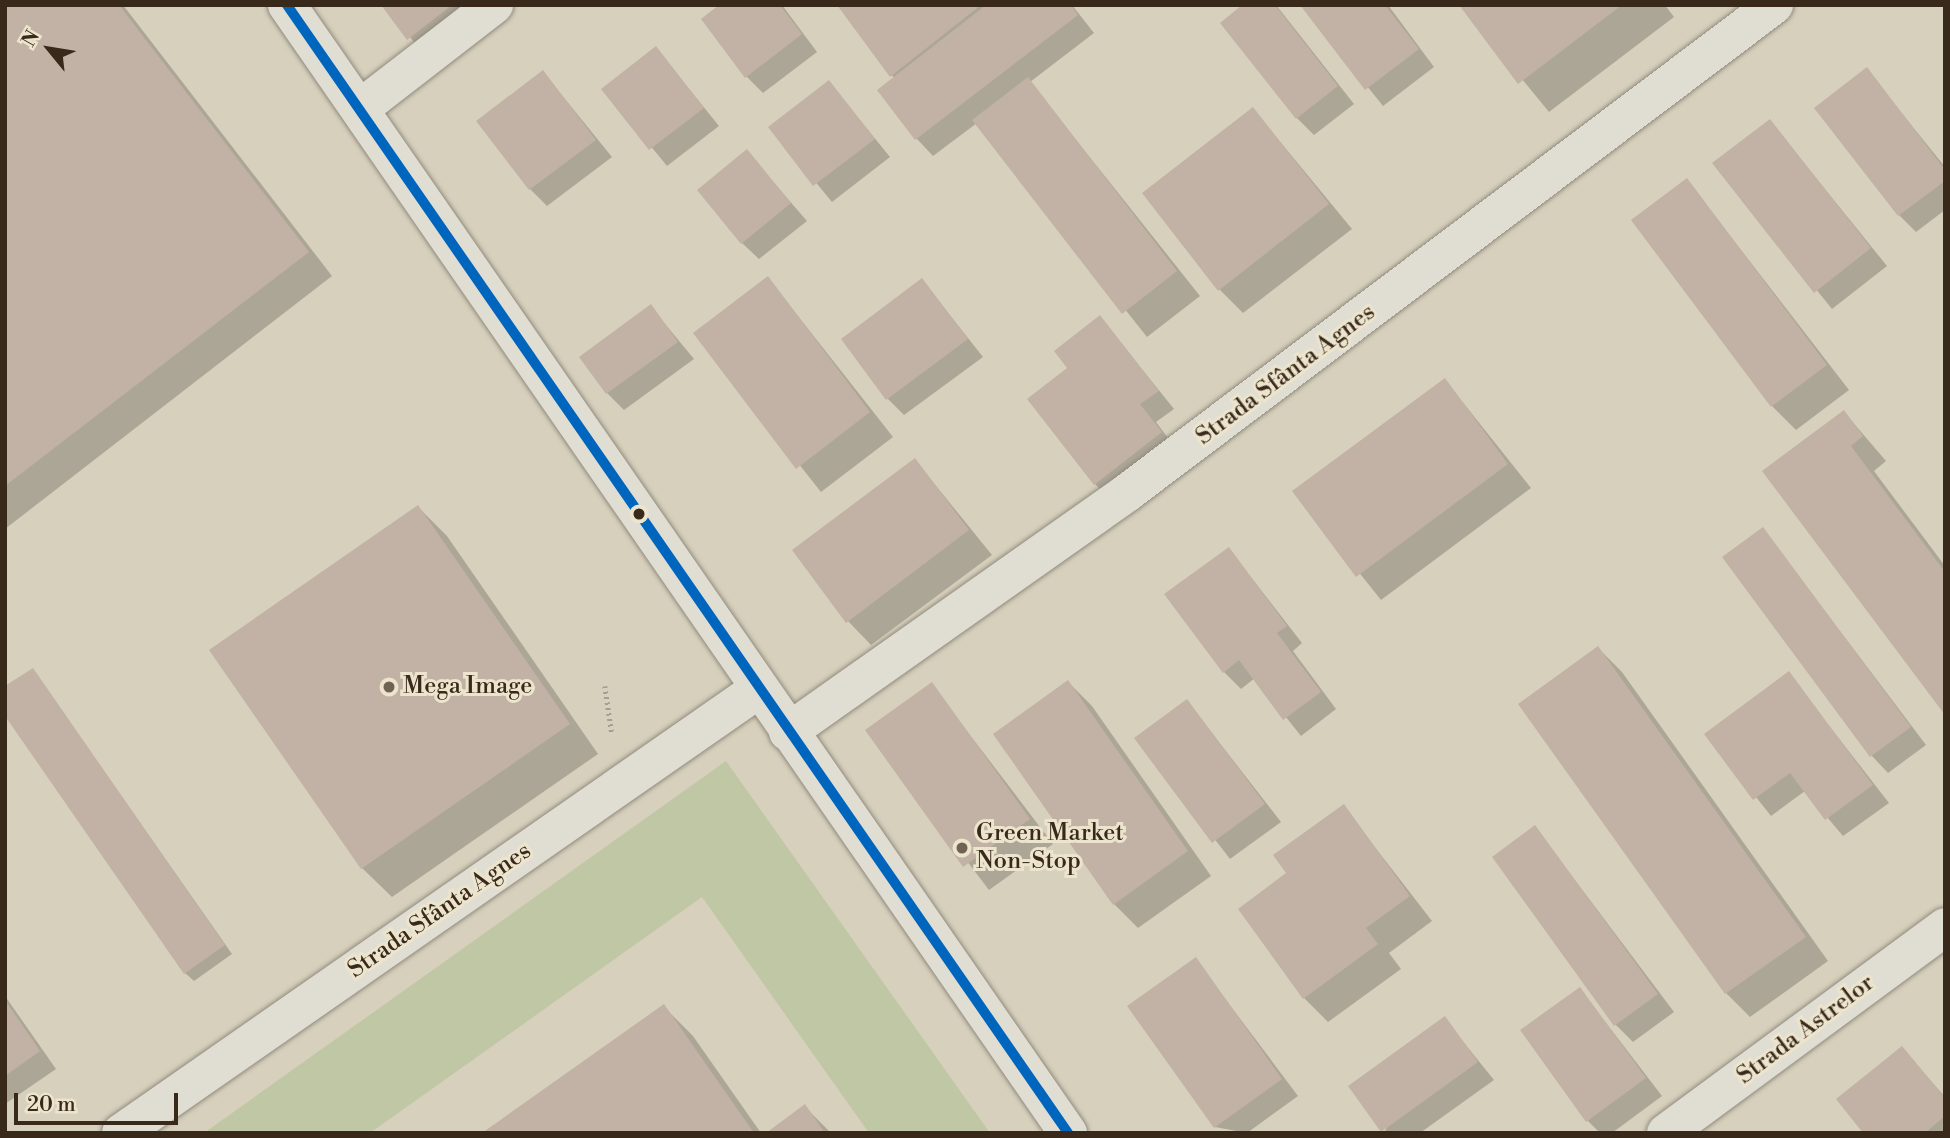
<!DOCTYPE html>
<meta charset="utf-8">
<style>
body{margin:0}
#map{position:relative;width:1950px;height:1138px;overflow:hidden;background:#d7d0bd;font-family:"Libre Bodoni",serif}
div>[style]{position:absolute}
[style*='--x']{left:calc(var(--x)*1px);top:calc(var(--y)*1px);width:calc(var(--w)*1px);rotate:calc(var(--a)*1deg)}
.green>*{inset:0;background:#c0c7a5}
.shadow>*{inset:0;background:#0003}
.building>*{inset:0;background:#c2b2a5}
.path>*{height:4.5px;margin-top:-2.25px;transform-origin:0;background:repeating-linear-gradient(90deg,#a39f96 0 2px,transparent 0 5.5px)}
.roads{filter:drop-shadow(0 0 2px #918b7e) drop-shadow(0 0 2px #918b7e)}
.street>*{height:38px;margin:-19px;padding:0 19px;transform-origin:19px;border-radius:19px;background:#e0ddd3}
.secondary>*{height:38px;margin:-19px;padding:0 19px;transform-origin:19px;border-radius:19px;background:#e0ddd3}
.bus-1>*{height:10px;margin:-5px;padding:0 5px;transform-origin:5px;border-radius:5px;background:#0065bd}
.dots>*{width:19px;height:19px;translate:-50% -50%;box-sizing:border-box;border:4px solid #ece4cd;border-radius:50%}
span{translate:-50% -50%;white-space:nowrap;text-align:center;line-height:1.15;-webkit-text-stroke:6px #ece4cd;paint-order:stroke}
.street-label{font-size:24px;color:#38291a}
.poi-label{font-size:24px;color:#38291a}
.left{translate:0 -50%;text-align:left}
.frame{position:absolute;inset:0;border:7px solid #38291a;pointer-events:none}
.north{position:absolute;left:14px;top:14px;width:70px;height:70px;-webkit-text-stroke:5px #ece4cd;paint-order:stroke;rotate:300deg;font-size:19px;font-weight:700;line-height:28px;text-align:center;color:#38291a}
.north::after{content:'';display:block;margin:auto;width:24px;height:32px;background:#38291a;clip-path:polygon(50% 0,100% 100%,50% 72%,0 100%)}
.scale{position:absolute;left:14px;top:1093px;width:164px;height:32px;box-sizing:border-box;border:4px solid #38291a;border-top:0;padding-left:9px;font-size:21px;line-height:24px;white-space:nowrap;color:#38291a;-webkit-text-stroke:5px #ece4cd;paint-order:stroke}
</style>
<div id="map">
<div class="green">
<div style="clip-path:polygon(726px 761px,990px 1133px,869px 1133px,702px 897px,370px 1133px,204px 1133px)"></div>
</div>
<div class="shadow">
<div style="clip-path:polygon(5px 5px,123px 5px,332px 276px,5px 529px)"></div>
<div style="clip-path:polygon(383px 5px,470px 5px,425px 55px)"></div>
<div style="clip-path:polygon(722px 5px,782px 5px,817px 52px,763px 93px,746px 76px)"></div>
<div style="clip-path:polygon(839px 5px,1072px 5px,1094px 33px,1030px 82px,1200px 296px,1147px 337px,977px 123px,933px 156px,917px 139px,879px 90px,894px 78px)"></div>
<div style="clip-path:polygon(1245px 5px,1276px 5px,1354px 104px,1314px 135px,1297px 118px)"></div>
<div style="clip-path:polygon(1302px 5px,1388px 5px,1434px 67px,1383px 106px)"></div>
<div style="clip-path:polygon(1461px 5px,1665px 5px,1674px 17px,1549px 112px)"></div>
<div style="clip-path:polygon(656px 48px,719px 126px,667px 166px,604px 89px)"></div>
<div style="clip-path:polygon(1867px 70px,1945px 167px,1945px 210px,1916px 232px,1899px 215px)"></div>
<div style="clip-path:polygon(543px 72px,612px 157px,547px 206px,530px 189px)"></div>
<div style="clip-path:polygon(829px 82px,890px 157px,832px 202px,771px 128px)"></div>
<div style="clip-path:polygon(1253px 109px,1352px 229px,1243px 313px,1219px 289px)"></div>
<div style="clip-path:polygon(1770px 121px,1887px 266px,1832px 309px,1715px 164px)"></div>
<div style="clip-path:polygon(747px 152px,807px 221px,759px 259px,742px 243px)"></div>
<div style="clip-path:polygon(1687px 180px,1849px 390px,1796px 430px,1772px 406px)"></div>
<div style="clip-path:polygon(768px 278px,893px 437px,821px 492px,695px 333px)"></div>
<div style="clip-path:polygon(922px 280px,983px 357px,904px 415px,887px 398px)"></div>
<div style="clip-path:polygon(651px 307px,694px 359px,624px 410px,607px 393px)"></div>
<div style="clip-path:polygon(1100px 317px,1174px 409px,1156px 422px,1177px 450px,1112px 501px,1095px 484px,1070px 369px)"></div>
<div style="clip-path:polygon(1445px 380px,1531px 488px,1381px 600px,1295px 492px)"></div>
<div style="clip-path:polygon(1844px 412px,1886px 461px,1874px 471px,1945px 566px,1945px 712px,1765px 471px)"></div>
<div style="clip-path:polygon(915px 460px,992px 555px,871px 645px,848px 621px)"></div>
<div style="clip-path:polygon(418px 507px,447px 536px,598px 754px,392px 897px,362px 868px)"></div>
<div style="clip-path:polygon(1763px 529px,1926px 745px,1888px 773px,1872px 756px)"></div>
<div style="clip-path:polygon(1229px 549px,1302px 643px,1293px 651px,1336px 709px,1301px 736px,1255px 678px,1241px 689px,1224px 672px)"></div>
<div style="clip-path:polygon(1598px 648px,1622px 672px,1828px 961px,1750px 1017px,1726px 993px)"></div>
<div style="clip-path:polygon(33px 670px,232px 954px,194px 981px,185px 973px)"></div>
<div style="clip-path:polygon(1788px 673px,1889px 803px,1843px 836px,1805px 791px,1771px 816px,1706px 734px)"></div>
<div style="clip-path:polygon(1068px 682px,1092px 706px,1211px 876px,1138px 928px,1114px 904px)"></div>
<div style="clip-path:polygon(931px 684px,1053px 844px,989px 890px,867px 730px)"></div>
<div style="clip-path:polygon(1187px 701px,1281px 822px,1230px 859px,1137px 738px)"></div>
<div style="clip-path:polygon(1343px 806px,1432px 921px,1389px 953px,1401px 969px,1328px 1022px,1304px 998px,1288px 874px)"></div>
<div style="clip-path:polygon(1535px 827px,1674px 1012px,1633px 1042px,1616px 1025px)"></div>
<div style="clip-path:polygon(1196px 960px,1298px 1096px,1247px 1133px,1215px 1127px)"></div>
<div style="clip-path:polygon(1580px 989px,1662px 1096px,1612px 1133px,1600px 1133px,1588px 1121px,1522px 1031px)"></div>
<div style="clip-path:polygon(5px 996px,56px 1069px,5px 1104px)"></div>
<div style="clip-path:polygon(664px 1007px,693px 1036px,761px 1133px,485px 1133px)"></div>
<div style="clip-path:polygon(1444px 1018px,1494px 1080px,1420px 1133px,1384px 1133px)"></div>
<div style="clip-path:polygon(1902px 1048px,1945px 1097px,1945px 1133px,1865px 1133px)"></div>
<div style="clip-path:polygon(805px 1107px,831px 1133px,769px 1133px)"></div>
</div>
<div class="building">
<div style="clip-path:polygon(5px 5px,119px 5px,309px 252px,5px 486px)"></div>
<div style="clip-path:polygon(381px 5px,452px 5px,407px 40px)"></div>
<div style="clip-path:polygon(719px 5px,780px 5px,802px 34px,745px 78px,701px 19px)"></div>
<div style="clip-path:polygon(837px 5px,981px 5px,890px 77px)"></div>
<div style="clip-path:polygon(986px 5px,1071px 5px,1078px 15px,915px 140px,877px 90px)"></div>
<div style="clip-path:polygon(1242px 5px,1275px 5px,1338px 86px,1296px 119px,1220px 23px)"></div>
<div style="clip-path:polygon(1300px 5px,1385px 5px,1419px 49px,1365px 90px)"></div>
<div style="clip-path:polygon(1459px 5px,1622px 5px,1518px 84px)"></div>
<div style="clip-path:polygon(656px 46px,704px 108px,649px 150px,601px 89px)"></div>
<div style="clip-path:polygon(1867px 67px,1945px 170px,1945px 181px,1898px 216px,1814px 108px)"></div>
<div style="clip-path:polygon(543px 70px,596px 140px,529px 190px,476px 121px)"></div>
<div style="clip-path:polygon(1028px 77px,1177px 271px,1122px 314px,972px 120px)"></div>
<div style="clip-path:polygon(829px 80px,875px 139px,813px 186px,768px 127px)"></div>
<div style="clip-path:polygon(1253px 107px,1329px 204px,1218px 291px,1142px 193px)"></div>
<div style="clip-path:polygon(1770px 119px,1871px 248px,1814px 293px,1712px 163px)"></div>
<div style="clip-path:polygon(747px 149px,791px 203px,741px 244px,697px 190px)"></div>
<div style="clip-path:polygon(1687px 178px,1827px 365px,1771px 407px,1631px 220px)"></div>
<div style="clip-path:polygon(768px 276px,870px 412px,796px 469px,693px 333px)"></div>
<div style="clip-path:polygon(922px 278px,968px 339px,886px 400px,841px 339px)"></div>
<div style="clip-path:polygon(651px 304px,678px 342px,606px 394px,579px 357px)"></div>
<div style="clip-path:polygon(1100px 315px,1159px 391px,1140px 404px,1162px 432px,1094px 485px,1027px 399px,1067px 368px,1054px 351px)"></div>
<div style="clip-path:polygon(1445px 378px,1508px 464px,1356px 577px,1292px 491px)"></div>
<div style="clip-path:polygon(1844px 410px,1863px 436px,1851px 446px,1945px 572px,1945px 715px,1762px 471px)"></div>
<div style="clip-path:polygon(915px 458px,969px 530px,846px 623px,792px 550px)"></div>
<div style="clip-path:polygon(418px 505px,570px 724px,361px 869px,209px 650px)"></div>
<div style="clip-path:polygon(1763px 527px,1911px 727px,1870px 757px,1722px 557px)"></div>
<div style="clip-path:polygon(1229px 547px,1287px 626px,1277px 633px,1321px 692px,1283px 720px,1239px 660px,1223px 673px,1164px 594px)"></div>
<div style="clip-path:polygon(1598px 646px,1806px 937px,1725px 994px,1518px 704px)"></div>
<div style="clip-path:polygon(33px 668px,225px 945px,184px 974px,5px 716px,5px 686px)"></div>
<div style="clip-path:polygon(1789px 671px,1873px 785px,1825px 820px,1790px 773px,1753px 800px,1704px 734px)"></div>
<div style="clip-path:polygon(1068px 680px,1188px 851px,1113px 905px,993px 734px)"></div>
<div style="clip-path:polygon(932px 682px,1030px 819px,963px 867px,865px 730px)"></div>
<div style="clip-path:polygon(1187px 699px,1265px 804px,1212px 843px,1134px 738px)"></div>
<div style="clip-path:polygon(1344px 804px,1410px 896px,1366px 928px,1378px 944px,1303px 999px,1238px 909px,1286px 873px,1273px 855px)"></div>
<div style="clip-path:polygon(1535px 825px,1658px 994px,1614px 1026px,1492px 857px)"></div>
<div style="clip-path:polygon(1196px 957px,1282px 1079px,1214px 1128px,1127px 1006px)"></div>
<div style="clip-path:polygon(1580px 987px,1646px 1078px,1586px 1122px,1520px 1030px)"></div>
<div style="clip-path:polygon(5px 1000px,40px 1051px,5px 1076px)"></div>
<div style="clip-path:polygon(664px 1004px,754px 1133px,482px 1133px)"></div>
<div style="clip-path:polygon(1445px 1016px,1478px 1062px,1381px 1132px,1348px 1086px)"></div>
<div style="clip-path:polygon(1902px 1046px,1945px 1098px,1945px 1116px,1925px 1133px,1863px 1133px,1836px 1099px)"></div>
<div style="clip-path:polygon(805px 1104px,825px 1133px,766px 1133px)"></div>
</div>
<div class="path">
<div style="--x:605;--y:686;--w:49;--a:81.7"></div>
</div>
<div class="roads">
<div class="street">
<div style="--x:362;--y:107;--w:167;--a:-37.7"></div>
<div style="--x:788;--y:732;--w:416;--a:-35.2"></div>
<div style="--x:1128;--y:492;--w:809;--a:-37.01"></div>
<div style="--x:1666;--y:1133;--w:347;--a:-36.4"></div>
</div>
<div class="secondary">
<div style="--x:287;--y:5;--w:1372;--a:55.3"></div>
<div style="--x:121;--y:1133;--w:777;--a:-34.84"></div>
</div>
</div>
<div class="bus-1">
<div style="--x:287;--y:5;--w:1372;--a:55.3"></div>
</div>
<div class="dots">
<div style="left:639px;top:514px;background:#38291a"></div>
<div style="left:389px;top:687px;background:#706353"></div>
<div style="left:962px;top:848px;background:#706353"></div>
</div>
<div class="street-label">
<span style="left:1286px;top:375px;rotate:-37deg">Strada Sfânta Agnes</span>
<span style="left:440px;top:911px;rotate:-35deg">Strada Sfânta Agnes</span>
<span style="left:1806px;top:1030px;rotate:-37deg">Strada Astrelor</span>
</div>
<div class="poi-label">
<span class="left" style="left:403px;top:687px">Mega Image</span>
<span class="left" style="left:976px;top:848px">Green Market<br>Non-Stop</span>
</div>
<div class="frame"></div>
<div class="north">N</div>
<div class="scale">20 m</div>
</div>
